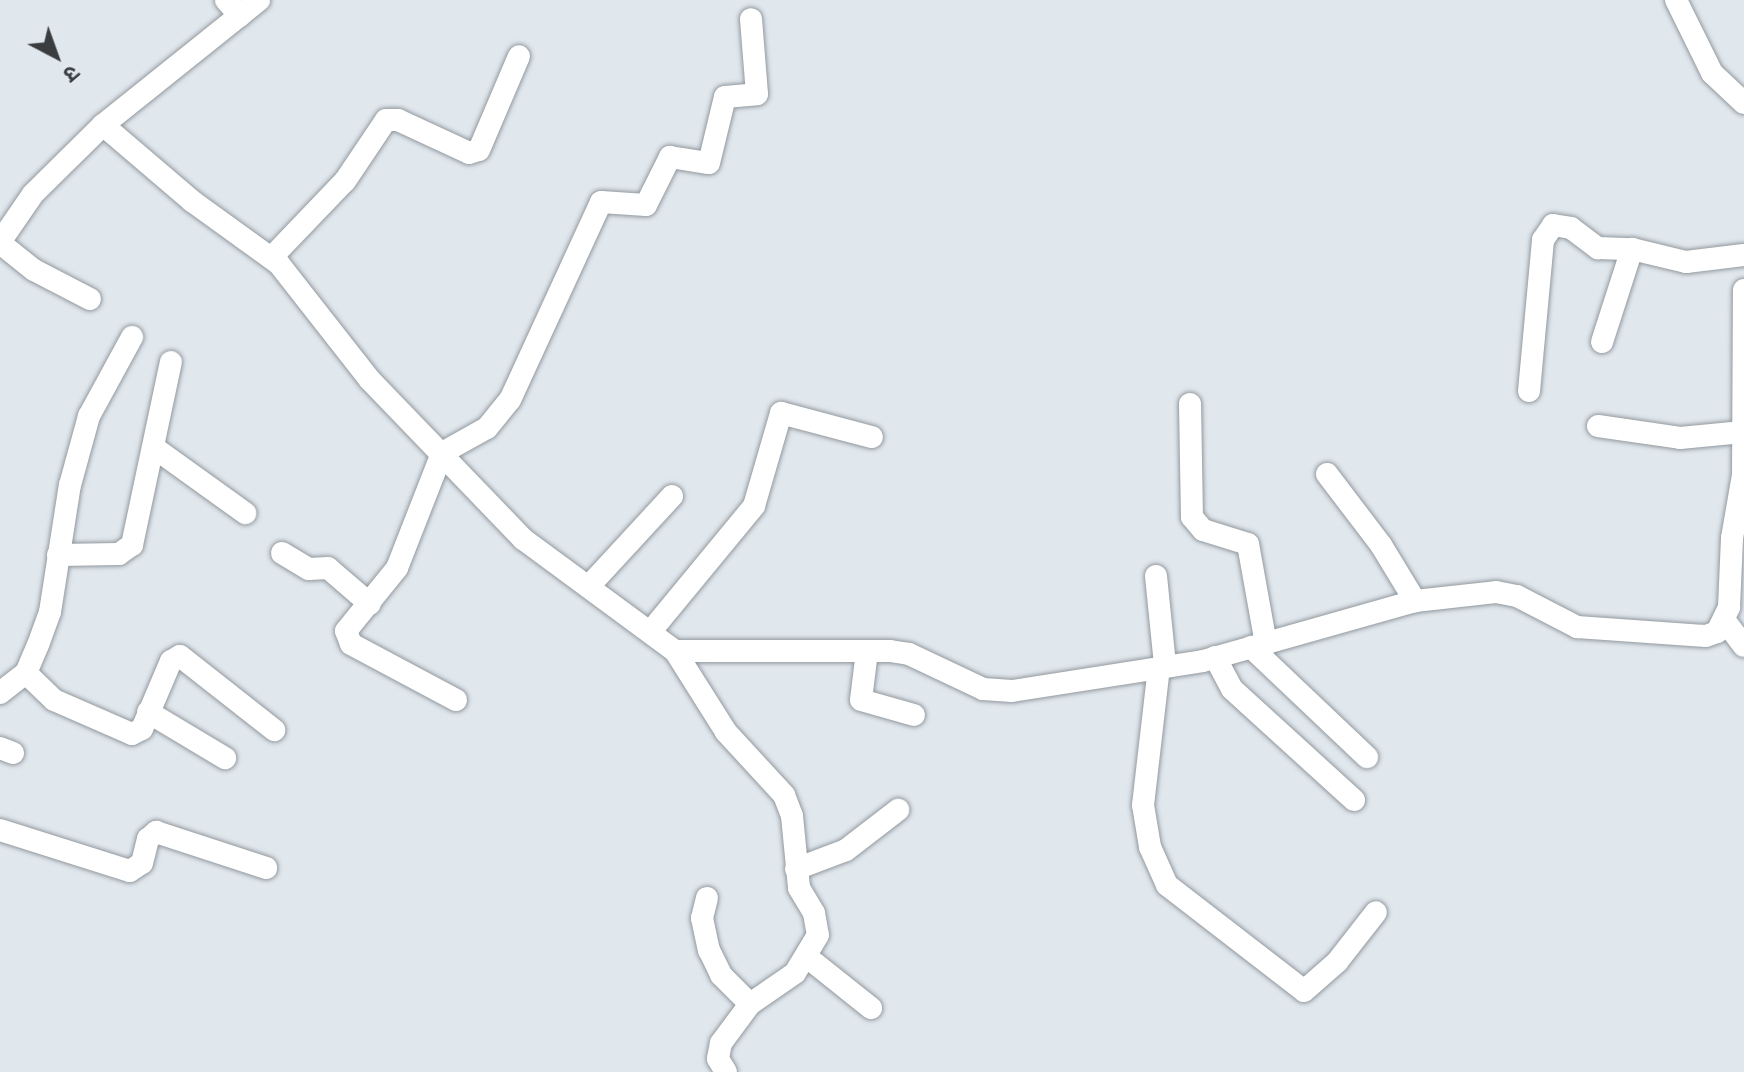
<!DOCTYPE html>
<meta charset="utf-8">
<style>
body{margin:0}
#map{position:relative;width:1744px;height:1072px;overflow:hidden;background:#e0e7ed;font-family:"IBM Plex Sans","Noto Sans Devanagari",sans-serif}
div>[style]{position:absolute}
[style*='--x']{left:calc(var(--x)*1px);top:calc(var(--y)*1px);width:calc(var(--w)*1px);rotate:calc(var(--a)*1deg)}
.roads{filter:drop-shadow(0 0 2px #92999e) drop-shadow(0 0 2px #92999e)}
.minor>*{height:22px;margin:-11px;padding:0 11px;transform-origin:11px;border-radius:11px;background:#fff}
span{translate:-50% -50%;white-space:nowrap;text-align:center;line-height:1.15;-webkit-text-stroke:8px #e0e7ed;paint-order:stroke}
.north{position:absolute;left:16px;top:16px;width:80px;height:80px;-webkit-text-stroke:6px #e0e7ed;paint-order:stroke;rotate:139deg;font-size:22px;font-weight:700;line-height:32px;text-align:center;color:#3a3d3f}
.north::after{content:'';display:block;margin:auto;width:28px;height:36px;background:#3a3d3f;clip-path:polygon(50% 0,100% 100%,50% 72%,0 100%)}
</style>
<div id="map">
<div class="roads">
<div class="minor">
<div style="--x:226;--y:0;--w:21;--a:49"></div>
<div style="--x:1676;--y:0;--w:81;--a:63.7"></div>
<div style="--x:1712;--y:73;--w:44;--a:43.2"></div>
<div style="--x:103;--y:125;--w:117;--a:40.5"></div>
<div style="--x:192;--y:201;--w:107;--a:35.9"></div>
<div style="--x:279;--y:264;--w:147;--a:51.9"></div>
<div style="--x:370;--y:380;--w:221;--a:46.1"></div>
<div style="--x:523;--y:539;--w:189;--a:36.4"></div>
<div style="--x:675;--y:651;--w:96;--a:57.8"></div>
<div style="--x:726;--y:732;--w:86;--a:47.4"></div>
<div style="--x:784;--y:795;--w:22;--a:69"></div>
<div style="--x:792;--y:816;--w:72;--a:84.4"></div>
<div style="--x:799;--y:888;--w:29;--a:59"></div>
<div style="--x:814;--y:913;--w:22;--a:80"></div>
<div style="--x:818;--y:935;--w:44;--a:121.2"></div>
<div style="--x:795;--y:973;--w:55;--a:145.4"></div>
<div style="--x:750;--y:1004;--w:49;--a:126.6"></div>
<div style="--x:721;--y:1043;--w:16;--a:101"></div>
<div style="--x:718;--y:1059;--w:15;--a:58"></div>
<div style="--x:0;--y:242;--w:58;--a:-55.5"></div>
<div style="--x:33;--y:194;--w:98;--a:-44.6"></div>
<div style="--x:103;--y:125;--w:200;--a:-38.7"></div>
<div style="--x:0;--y:243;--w:43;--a:38.5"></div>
<div style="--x:34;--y:270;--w:63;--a:27.4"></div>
<div style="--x:272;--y:257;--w:105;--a:-46.2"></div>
<div style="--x:345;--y:181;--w:73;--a:-56.1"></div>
<div style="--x:386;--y:120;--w:12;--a:0"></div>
<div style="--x:398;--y:120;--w:78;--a:24.9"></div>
<div style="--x:469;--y:153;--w:10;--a:-17"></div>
<div style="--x:479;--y:150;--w:102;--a:-66.9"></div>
<div style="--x:1602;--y:342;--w:98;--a:-72.1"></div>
<div style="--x:1529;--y:391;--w:152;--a:-84.7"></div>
<div style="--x:1543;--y:240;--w:18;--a:-56"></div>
<div style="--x:1553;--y:225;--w:18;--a:9"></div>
<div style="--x:1571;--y:228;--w:34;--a:37"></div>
<div style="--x:1598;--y:248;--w:34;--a:2"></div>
<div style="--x:1632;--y:249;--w:56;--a:13.5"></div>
<div style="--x:1686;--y:262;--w:58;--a:-6.9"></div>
<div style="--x:1190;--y:404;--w:113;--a:89"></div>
<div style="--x:1192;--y:517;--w:17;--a:50"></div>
<div style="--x:1203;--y:530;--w:47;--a:17.3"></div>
<div style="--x:1248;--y:544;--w:102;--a:79.8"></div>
<div style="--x:1598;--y:426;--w:83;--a:8.3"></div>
<div style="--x:1680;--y:438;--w:63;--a:-5.4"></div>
<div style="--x:156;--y:449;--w:110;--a:35.7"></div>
<div style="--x:1327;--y:474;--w:89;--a:52.7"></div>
<div style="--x:1381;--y:545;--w:66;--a:58.7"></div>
<div style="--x:282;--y:553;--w:31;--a:31"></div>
<div style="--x:309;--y:569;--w:19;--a:-3"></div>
<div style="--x:328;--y:568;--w:55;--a:40.6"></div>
<div style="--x:58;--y:555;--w:61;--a:-0.9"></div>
<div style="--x:119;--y:554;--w:16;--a:-35"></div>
<div style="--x:132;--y:545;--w:187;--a:-78"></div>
<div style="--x:1156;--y:576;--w:89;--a:84.2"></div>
<div style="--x:590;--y:585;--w:121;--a:-47.3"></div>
<div style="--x:1725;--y:621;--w:31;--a:53"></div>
<div style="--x:651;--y:631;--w:162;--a:-50.5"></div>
<div style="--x:754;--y:506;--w:97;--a:-73.8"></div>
<div style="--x:781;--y:413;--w:94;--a:14.8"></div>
<div style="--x:1251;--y:647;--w:160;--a:43.5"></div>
<div style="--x:675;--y:651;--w:215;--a:0"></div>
<div style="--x:890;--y:651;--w:19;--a:9"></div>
<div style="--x:909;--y:654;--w:82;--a:25.3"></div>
<div style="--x:983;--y:689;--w:29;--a:4"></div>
<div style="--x:1012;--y:691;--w:193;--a:-8.9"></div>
<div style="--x:1203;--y:661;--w:220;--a:-15.8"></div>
<div style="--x:1415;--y:601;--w:81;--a:-6.3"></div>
<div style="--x:1496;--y:592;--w:21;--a:11"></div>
<div style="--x:1517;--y:596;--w:68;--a:27.3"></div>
<div style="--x:1577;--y:627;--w:129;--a:4"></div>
<div style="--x:1706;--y:636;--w:12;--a:-20"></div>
<div style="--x:1717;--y:632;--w:28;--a:-64"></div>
<div style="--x:1729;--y:607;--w:69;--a:-87.5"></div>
<div style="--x:1732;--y:538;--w:64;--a:-80.1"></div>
<div style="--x:1743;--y:475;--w:185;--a:-89.7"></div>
<div style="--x:867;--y:651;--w:49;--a:97"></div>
<div style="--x:861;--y:700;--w:55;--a:15.8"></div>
<div style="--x:1215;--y:657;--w:36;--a:62"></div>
<div style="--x:1232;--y:689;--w:165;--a:42.3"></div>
<div style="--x:1159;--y:667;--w:139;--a:96.6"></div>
<div style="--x:1143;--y:805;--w:43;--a:80.5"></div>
<div style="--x:1150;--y:847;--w:42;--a:65.9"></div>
<div style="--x:1167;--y:885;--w:173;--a:37.7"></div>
<div style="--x:1304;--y:991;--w:44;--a:-41.3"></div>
<div style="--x:1337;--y:962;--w:63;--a:-52"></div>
<div style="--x:26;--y:673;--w:39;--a:44"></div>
<div style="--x:54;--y:700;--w:85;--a:23.6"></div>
<div style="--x:132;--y:734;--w:11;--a:-27"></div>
<div style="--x:142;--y:729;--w:74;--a:-66.9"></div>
<div style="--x:171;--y:661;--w:10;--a:-29"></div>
<div style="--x:180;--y:656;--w:120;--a:38.2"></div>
<div style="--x:0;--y:693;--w:33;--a:-38"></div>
<div style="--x:26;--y:673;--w:30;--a:-67"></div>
<div style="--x:38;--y:645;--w:35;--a:-70"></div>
<div style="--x:50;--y:612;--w:129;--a:-81.1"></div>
<div style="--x:70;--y:485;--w:72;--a:-74.6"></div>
<div style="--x:89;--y:416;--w:90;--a:-61.4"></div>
<div style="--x:456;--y:700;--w:119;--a:-151.9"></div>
<div style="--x:351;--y:644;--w:14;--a:-111"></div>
<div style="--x:346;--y:631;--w:81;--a:-51"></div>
<div style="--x:397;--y:568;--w:123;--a:-68.6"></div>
<div style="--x:442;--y:453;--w:51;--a:-29.1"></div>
<div style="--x:487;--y:428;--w:36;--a:-51"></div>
<div style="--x:510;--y:400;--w:218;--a:-65.3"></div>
<div style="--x:601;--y:202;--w:45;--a:3.8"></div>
<div style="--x:646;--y:205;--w:54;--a:-63.4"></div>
<div style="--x:670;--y:157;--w:39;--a:9"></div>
<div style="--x:709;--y:163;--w:68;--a:-76.4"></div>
<div style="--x:725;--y:97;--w:32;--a:-5"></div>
<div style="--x:757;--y:94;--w:75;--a:-94.6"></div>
<div style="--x:148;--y:712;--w:90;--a:30.9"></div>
<div style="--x:0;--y:748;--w:14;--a:21"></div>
<div style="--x:0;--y:830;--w:136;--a:17.5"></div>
<div style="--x:130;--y:871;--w:14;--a:-34"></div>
<div style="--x:142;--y:863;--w:25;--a:-76"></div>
<div style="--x:148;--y:839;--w:11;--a:-41"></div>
<div style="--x:156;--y:832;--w:116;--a:18.1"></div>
<div style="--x:796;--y:869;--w:53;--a:-20.8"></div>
<div style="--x:846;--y:850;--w:66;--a:-37.6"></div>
<div style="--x:707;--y:898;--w:21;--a:104"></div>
<div style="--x:702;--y:918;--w:33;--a:78"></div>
<div style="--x:709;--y:950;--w:28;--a:64"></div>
<div style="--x:721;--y:975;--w:41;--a:45"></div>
<div style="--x:807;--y:957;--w:82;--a:38.6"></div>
</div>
</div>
<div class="north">उ</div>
</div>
